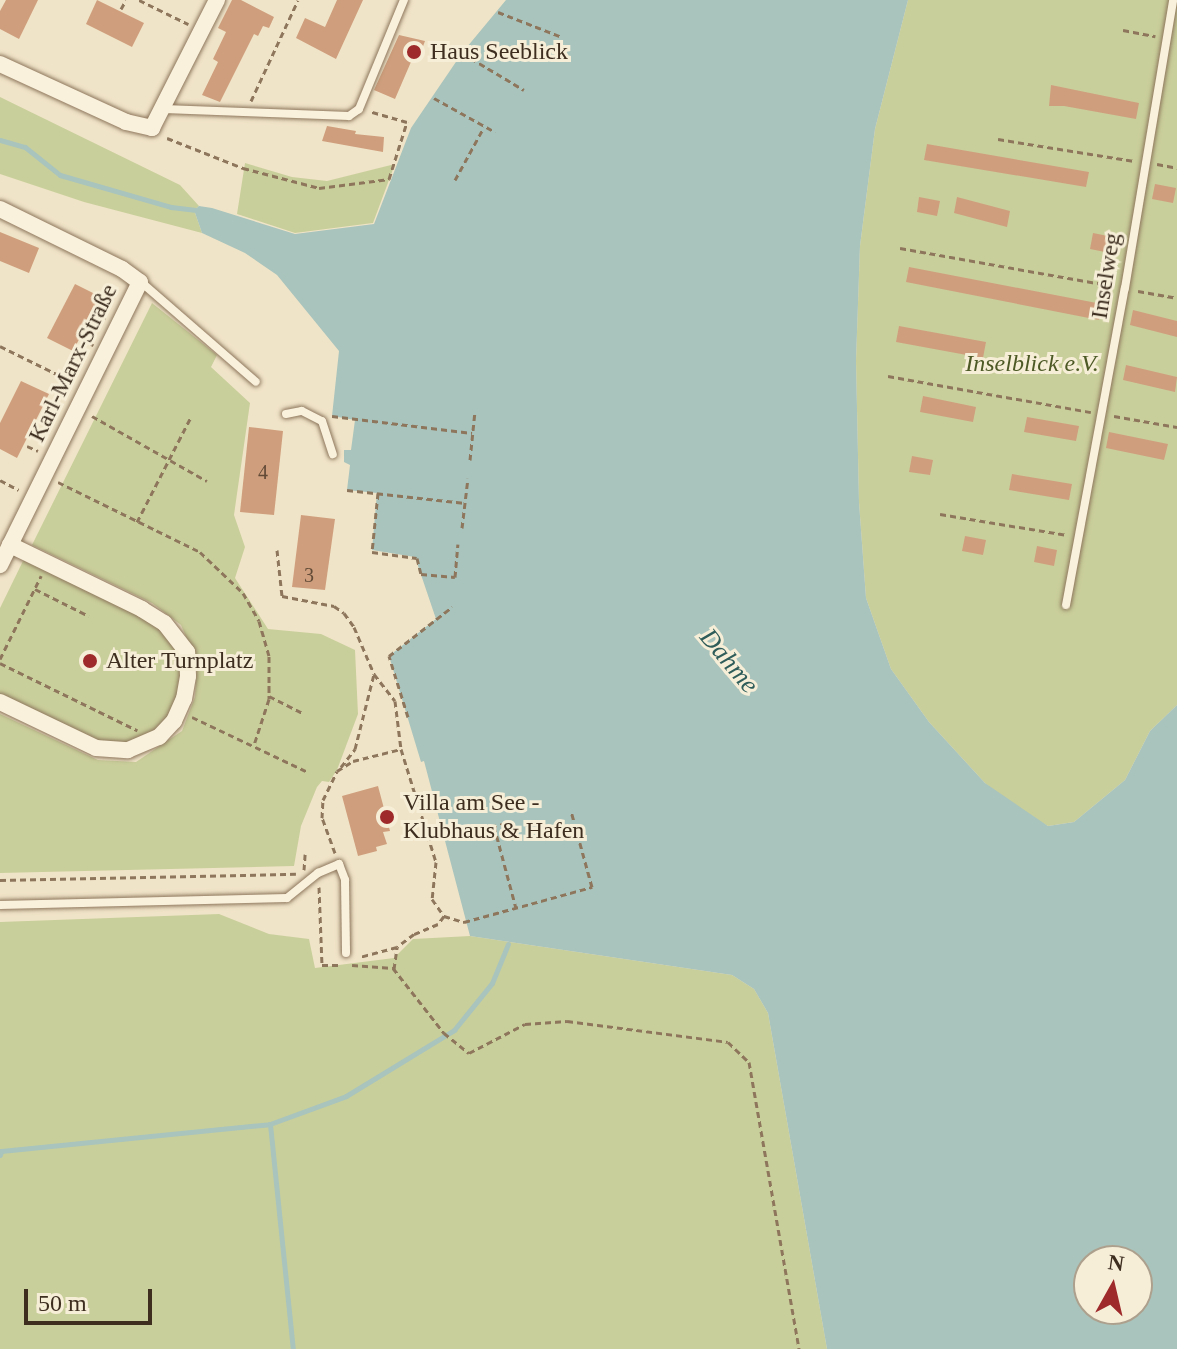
<!DOCTYPE html>
<meta charset="utf-8">
<style>
body{margin:0}
#map{position:relative;width:1177px;height:1349px;overflow:hidden;background:#f0e4c8;font-family:Georgia,serif}
div>[style]{position:absolute}
[style*='--x']{left:calc(var(--x)*1px);top:calc(var(--y)*1px);width:calc(var(--w)*1px);rotate:calc(var(--a)*1deg)}
.green>*{inset:0;background:#c9cf9b}
.water>*{inset:0;background:#a9c4bc}
.stream>*{height:5px;margin:-2.5px;padding:0 2.5px;transform-origin:2.5px;border-radius:2.5px;background:#a9c4bc}
.building>*{inset:0;background:#cf9f7d}
.path>*{height:3px;margin-top:-1.5px;transform-origin:0;background:repeating-linear-gradient(90deg,#8d765c 0 6px,transparent 0 10px)}
.roads{filter:drop-shadow(0 0 2px #8d765c) drop-shadow(0 0 2px #8d765c)}
.lane>*{height:8px;margin:-4px;padding:0 4px;transform-origin:4px;border-radius:4px;background:#faf1dc}
.street>*{height:16px;margin:-8px;padding:0 8px;transform-origin:8px;border-radius:8px;background:#faf1dc}
.dots>*{width:22px;height:22px;translate:-50% -50%;box-sizing:border-box;border:4px solid #f7eed8;border-radius:50%}
span{translate:-50% -50%;white-space:nowrap;text-align:center;line-height:1.15;-webkit-text-stroke:6px #f7eed8;paint-order:stroke}
.number-label{font-size:20px;color:#624a37}
.number-label span{-webkit-text-stroke-width:0}
.poi-label{font-size:24px;color:#3d2e20}
.left{translate:0 -50%;text-align:left}
.street-label{font-size:24px;color:#3d2e20}
.park-label{font-size:24px;color:#4d5a26;font-style:italic}
.water-label{font-size:26px;color:#2f5d5a;font-style:italic}
.north{position:absolute;left:1073px;top:1245px;width:80px;height:80px;box-sizing:border-box;background:#f7eed8;border:2px solid #ada18e;border-radius:50%;rotate:8deg;font-size:22px;font-weight:700;line-height:32px;text-align:center;color:#3d2e20}
.north::after{content:'';display:block;margin:auto;width:28px;height:36px;background:#9e2a2b;clip-path:polygon(50% 0,100% 100%,50% 72%,0 100%)}
.scale{position:absolute;left:24px;top:1289px;width:128px;height:36px;box-sizing:border-box;border:4px solid #3d2e20;border-top:0;padding-left:10px;font-size:24px;line-height:28px;white-space:nowrap;color:#3d2e20;-webkit-text-stroke:6px #f7eed8;paint-order:stroke}
</style>
<div id="map">
<div class="green">
<div style="clip-path:polygon(908px 0,1177px 0,1177px 705px,1150px 731px,1125px 780px,1074px 822px,1048px 826px,1013px 806px,985px 783px,929px 722px,891px 669px,866px 598px,859px 502px,856px 361px,860px 246px,875px 129px)"></div>
<div style="clip-path:polygon(0 97px,180px 185px,199px 206px,194px 210px,202px 233px,84px 202px,0 174px)"></div>
<div style="clip-path:polygon(245px 163px,292px 177px,327px 181px,395px 164px,373px 223px,295px 233px,237px 214px)"></div>
<div style="clip-path:polygon(152px 303px,217px 355px,211px 367px,250px 403px,234px 515px,245px 547px,235px 578px,268px 629px,321px 634px,355px 650px,358px 714px,337px 770px,329px 782px,322px 781px,317px 787px,301px 826px,294px 866px,0 873px,0 714px,98px 760px,136px 762px,182px 731px,195px 697px,197px 662px,181px 625px,152px 603px,32px 545px)"></div>
<div style="clip-path:polygon(24px 559px,154px 623px,177px 650px,182px 671px,180px 697px,167px 719px,150px 736px,127px 745px,102px 745px,0 695px,0 608px)"></div>
<div style="clip-path:polygon(219px 914px,269px 934px,309px 939px,315px 968px,394px 958px,413px 939px,470px 936px,732px 975px,754px 989px,768px 1013px,827px 1349px,0 1349px,0 922px)"></div>
</div>
<div class="water">
<div style="clip-path:polygon(evenodd,506px 0,908px 0,875px 129px,860px 246px,856px 361px,859px 502px,866px 598px,891px 669px,929px 722px,985px 783px,1048px 826px,1074px 822px,1125px 780px,1150px 731px,1177px 705px,1177px 1349px,827px 1349px,768px 1013px,754px 989px,732px 975px,470px 936px,424px 761px,421px 762px,389px 656px,436px 619px,415px 557px,372px 550px,377px 493px,347px 490px,350px 465px,344px 462px,344px 450px,351px 450px,355px 420px,332px 416px,339px 351px,277px 275px,245px 253px,202px 233px,194px 210px,199px 206px,212px 208px,295px 234px,374px 224px,411px 128px,462px 53px,506px 0,1137px 1261px,1137px 1309px,1089px 1309px,1089px 1261px,1137px 1261px)"></div>
</div>
<div class="stream">
<div style="--x:0;--y:140;--w:26;--a:16"></div>
<div style="--x:25;--y:147;--w:45;--a:38.7"></div>
<div style="--x:60;--y:175;--w:116;--a:16.1"></div>
<div style="--x:171;--y:207;--w:23;--a:7"></div>
<div style="--x:270;--y:1124;--w:226;--a:84.2"></div>
<div style="--x:0;--y:1155;--w:4;--a:-76"></div>
<div style="--x:1;--y:1151;--w:270;--a:-5.7"></div>
<div style="--x:270;--y:1124;--w:81;--a:-20.2"></div>
<div style="--x:346;--y:1096;--w:127;--a:-31.4"></div>
<div style="--x:454;--y:1030;--w:60;--a:-51"></div>
<div style="--x:492;--y:983;--w:42;--a:-67.7"></div>
</div>
<div class="building">
<div style="clip-path:polygon(6px 0,38px 0,19px 39px,0 29px,0 11px)"></div>
<div style="clip-path:polygon(97px 0,144px 23px,132px 47px,86px 24px)"></div>
<div style="clip-path:polygon(232px 0,241px 0,274px 17px,269px 28px,263px 26px,258px 36px,254px 34px,220px 102px,202px 95px,218px 62px,213px 59px,226px 32px,218px 28px)"></div>
<div style="clip-path:polygon(337px 0,363px 0,336px 59px,296px 38px,305px 18px,325px 27px)"></div>
<div style="clip-path:polygon(399px 35px,425px 41px,419px 57px,414px 55px,395px 99px,374px 90px)"></div>
<div style="clip-path:polygon(1051px 85px,1139px 103px,1136px 119px,1064px 106px,1049px 106px)"></div>
<div style="clip-path:polygon(327px 126px,356px 131px,355px 134px,384px 137px,383px 152px,322px 141px)"></div>
<div style="clip-path:polygon(927px 144px,1089px 172px,1086px 187px,924px 160px)"></div>
<div style="clip-path:polygon(1155px 184px,1176px 188px,1173px 203px,1152px 199px)"></div>
<div style="clip-path:polygon(919px 197px,940px 201px,937px 216px,917px 212px)"></div>
<div style="clip-path:polygon(957px 197px,1010px 211px,1007px 227px,954px 213px)"></div>
<div style="clip-path:polygon(0 232px,39px 248px,29px 273px,0 261px)"></div>
<div style="clip-path:polygon(1093px 233px,1113px 237px,1110px 253px,1090px 249px)"></div>
<div style="clip-path:polygon(909px 267px,1102px 304px,1099px 320px,906px 282px)"></div>
<div style="clip-path:polygon(75px 284px,101px 297px,73px 351px,47px 338px)"></div>
<div style="clip-path:polygon(1133px 310px,1177px 321px,1177px 337px,1130px 325px)"></div>
<div style="clip-path:polygon(899px 326px,986px 342px,983px 358px,896px 342px)"></div>
<div style="clip-path:polygon(1126px 365px,1177px 377px,1175px 392px,1123px 380px)"></div>
<div style="clip-path:polygon(21px 381px,49px 394px,17px 458px,0 449px,0 423px)"></div>
<div style="clip-path:polygon(923px 396px,976px 407px,973px 422px,920px 412px)"></div>
<div style="clip-path:polygon(1027px 417px,1079px 426px,1076px 441px,1024px 432px)"></div>
<div style="clip-path:polygon(249px 427px,283px 431px,274px 515px,240px 512px)"></div>
<div style="clip-path:polygon(1109px 432px,1168px 444px,1164px 460px,1106px 448px)"></div>
<div style="clip-path:polygon(912px 456px,933px 460px,930px 475px,909px 472px)"></div>
<div style="clip-path:polygon(1012px 474px,1072px 484px,1069px 500px,1009px 490px)"></div>
<div style="clip-path:polygon(301px 515px,335px 519px,325px 590px,292px 587px)"></div>
<div style="clip-path:polygon(965px 536px,986px 540px,983px 555px,962px 551px)"></div>
<div style="clip-path:polygon(1037px 546px,1057px 550px,1054px 566px,1034px 562px)"></div>
<div style="clip-path:polygon(378px 786px,390px 831px,383px 832px,387px 844px,376px 847px,377px 851px,358px 856px,342px 796px)"></div>
</div>
<div class="path">
<div style="--x:139;--y:0;--w:55;--a:26.1"></div>
<div style="--x:121;--y:9;--w:10;--a:-61"></div>
<div style="--x:498;--y:12;--w:69;--a:21.3"></div>
<div style="--x:1123;--y:30;--w:33;--a:11"></div>
<div style="--x:462;--y:53;--w:72;--a:30.8"></div>
<div style="--x:434;--y:98;--w:70;--a:29.1"></div>
<div style="--x:251;--y:101;--w:111;--a:-65"></div>
<div style="--x:167;--y:138;--w:82;--a:21.5"></div>
<div style="--x:243;--y:168;--w:79;--a:14.7"></div>
<div style="--x:319;--y:188;--w:71;--a:-7.3"></div>
<div style="--x:389;--y:179;--w:60;--a:-72.5"></div>
<div style="--x:407;--y:122;--w:37;--a:-164"></div>
<div style="--x:998;--y:139;--w:138;--a:9.2"></div>
<div style="--x:1157;--y:164;--w:20;--a:11"></div>
<div style="--x:455;--y:180;--w:60;--a:-61.3"></div>
<div style="--x:900;--y:248;--w:217;--a:10.1"></div>
<div style="--x:1138;--y:291;--w:40;--a:10"></div>
<div style="--x:94;--y:313;--w:13;--a:29"></div>
<div style="--x:82;--y:339;--w:13;--a:29"></div>
<div style="--x:0;--y:346;--w:81;--a:26.3"></div>
<div style="--x:888;--y:376;--w:206;--a:10.1"></div>
<div style="--x:43;--y:416;--w:12;--a:24"></div>
<div style="--x:92;--y:416;--w:132;--a:29.5"></div>
<div style="--x:332;--y:416;--w:141;--a:6.9"></div>
<div style="--x:1114;--y:416;--w:64;--a:9.9"></div>
<div style="--x:27;--y:446;--w:12;--a:24"></div>
<div style="--x:470;--y:460;--w:49;--a:-84.2"></div>
<div style="--x:0;--y:480;--w:21;--a:28"></div>
<div style="--x:58;--y:482;--w:158;--a:26.2"></div>
<div style="--x:200;--y:552;--w:59;--a:43.6"></div>
<div style="--x:243;--y:593;--w:32;--a:60"></div>
<div style="--x:259;--y:621;--w:36;--a:74"></div>
<div style="--x:269;--y:656;--w:43;--a:90"></div>
<div style="--x:269;--y:699;--w:48;--a:108.1"></div>
<div style="--x:347;--y:490;--w:119;--a:6.3"></div>
<div style="--x:378;--y:493;--w:59;--a:95.8"></div>
<div style="--x:372;--y:552;--w:45;--a:7.6"></div>
<div style="--x:417;--y:558;--w:16;--a:76"></div>
<div style="--x:421;--y:574;--w:34;--a:5"></div>
<div style="--x:455;--y:577;--w:33;--a:-85"></div>
<div style="--x:940;--y:514;--w:129;--a:9.4"></div>
<div style="--x:137;--y:522;--w:118;--a:-62.8"></div>
<div style="--x:462;--y:528;--w:50;--a:-83.2"></div>
<div style="--x:277;--y:550;--w:46;--a:83.8"></div>
<div style="--x:282;--y:596;--w:53;--a:10.9"></div>
<div style="--x:334;--y:606;--w:12;--a:35"></div>
<div style="--x:344;--y:613;--w:17;--a:54"></div>
<div style="--x:354;--y:627;--w:51;--a:66.9"></div>
<div style="--x:374;--y:674;--w:34;--a:52"></div>
<div style="--x:395;--y:701;--w:48;--a:82.9"></div>
<div style="--x:401;--y:749;--w:118;--a:72.8"></div>
<div style="--x:436;--y:862;--w:37;--a:96"></div>
<div style="--x:432;--y:899;--w:21;--a:55"></div>
<div style="--x:444;--y:916;--w:10;--a:127"></div>
<div style="--x:438;--y:924;--w:26;--a:157"></div>
<div style="--x:414;--y:934;--w:21;--a:143"></div>
<div style="--x:397;--y:947;--w:39;--a:165"></div>
<div style="--x:35;--y:589;--w:60;--a:26.6"></div>
<div style="--x:0;--y:659;--w:93;--a:-63.7"></div>
<div style="--x:0;--y:663;--w:153;--a:26.1"></div>
<div style="--x:269;--y:696;--w:39;--a:27"></div>
<div style="--x:192;--y:717;--w:128;--a:25.4"></div>
<div style="--x:408;--y:717;--w:64;--a:-107.3"></div>
<div style="--x:389;--y:656;--w:80;--a:-37.9"></div>
<div style="--x:341;--y:767;--w:23;--a:-52"></div>
<div style="--x:355;--y:749;--w:77;--a:-75.8"></div>
<div style="--x:494;--y:826;--w:85;--a:75"></div>
<div style="--x:481;--y:829;--w:26;--a:-13"></div>
<div style="--x:335;--y:853;--w:37;--a:-110"></div>
<div style="--x:322;--y:818;--w:18;--a:-87"></div>
<div style="--x:323;--y:800;--w:32;--a:-64"></div>
<div style="--x:337;--y:771;--w:19;--a:-32"></div>
<div style="--x:353;--y:761;--w:49;--a:-14"></div>
<div style="--x:304;--y:870;--w:16;--a:-86"></div>
<div style="--x:0;--y:880;--w:296;--a:-1.2"></div>
<div style="--x:319;--y:887;--w:78;--a:87.8"></div>
<div style="--x:322;--y:965;--w:18;--a:0"></div>
<div style="--x:444;--y:916;--w:21;--a:17"></div>
<div style="--x:464;--y:922;--w:133;--a:-15.3"></div>
<div style="--x:592;--y:887;--w:79;--a:-105.4"></div>
<div style="--x:352;--y:965;--w:41;--a:4.2"></div>
<div style="--x:393;--y:968;--w:83;--a:51.9"></div>
<div style="--x:444;--y:1033;--w:32;--a:39"></div>
<div style="--x:469;--y:1053;--w:63;--a:-27.4"></div>
<div style="--x:525;--y:1024;--w:42;--a:-4.1"></div>
<div style="--x:567;--y:1021;--w:162;--a:7.4"></div>
<div style="--x:728;--y:1042;--w:29;--a:44"></div>
<div style="--x:749;--y:1062;--w:291;--a:80.1"></div>
<div style="--x:394;--y:969;--w:22;--a:-82"></div>
</div>
<div class="roads">
<div class="lane">
<div style="--x:164;--y:109;--w:185;--a:2.2"></div>
<div style="--x:349;--y:116;--w:12;--a:-35"></div>
<div style="--x:359;--y:109;--w:118;--a:-67.6"></div>
<div style="--x:141;--y:282;--w:152;--a:41"></div>
<div style="--x:286;--y:414;--w:16;--a:-11"></div>
<div style="--x:302;--y:411;--w:22;--a:27"></div>
<div style="--x:322;--y:421;--w:35;--a:72"></div>
<div style="--x:1066;--y:605;--w:322;--a:-79.5"></div>
<div style="--x:1125;--y:288;--w:292;--a:-80.5"></div>
<div style="--x:0;--y:905;--w:287;--a:-1.4"></div>
<div style="--x:287;--y:898;--w:40;--a:-39"></div>
<div style="--x:318;--y:873;--w:23;--a:-23"></div>
<div style="--x:339;--y:864;--w:17;--a:69"></div>
<div style="--x:345;--y:880;--w:73;--a:89.2"></div>
</div>
<div class="street">
<div style="--x:0;--y:64;--w:139;--a:24.7"></div>
<div style="--x:126;--y:122;--w:27;--a:13"></div>
<div style="--x:152;--y:128;--w:144;--a:-63.1"></div>
<div style="--x:0;--y:209;--w:136;--a:26.2"></div>
<div style="--x:122;--y:269;--w:22;--a:36"></div>
<div style="--x:140;--y:282;--w:316;--a:116.3"></div>
<div style="--x:0;--y:702;--w:106;--a:25.6"></div>
<div style="--x:96;--y:748;--w:32;--a:4"></div>
<div style="--x:128;--y:750;--w:34;--a:-23"></div>
<div style="--x:159;--y:737;--w:22;--a:-47"></div>
<div style="--x:174;--y:721;--w:24;--a:-66"></div>
<div style="--x:184;--y:699;--w:23;--a:-80"></div>
<div style="--x:188;--y:676;--w:24;--a:-92"></div>
<div style="--x:187;--y:652;--w:37;--a:-128"></div>
<div style="--x:164;--y:623;--w:26;--a:-148"></div>
<div style="--x:142;--y:609;--w:147;--a:-154.1"></div>
</div>
</div>
<div class="dots">
<div style="left:414px;top:52px;background:#9e2a2b"></div>
<div style="left:90px;top:661px;background:#9e2a2b"></div>
<div style="left:387px;top:817px;background:#9e2a2b"></div>
</div>
<div class="number-label">
<span style="left:263px;top:472px">4</span>
<span style="left:309px;top:575px">3</span>
</div>
<div class="poi-label">
<span class="left" style="left:430px;top:52px">Haus Seeblick</span>
<span class="left" style="left:106px;top:661px">Alter Turnplatz</span>
<span class="left" style="left:403px;top:817px">Villa am See -<br>Klubhaus &amp; Hafen</span>
</div>
<div class="street-label">
<span style="left:1106px;top:276px;rotate:-81deg">Inselweg</span>
<span style="left:73px;top:363px;rotate:-64deg">Karl-Marx-Straße</span>
</div>
<div class="park-label">
<span style="left:1032px;top:364px">Inselblick e.V.</span>
</div>
<div class="water-label">
<span style="left:729px;top:661px;rotate:50deg">Dahme</span>
</div>
<div class="north">N</div>
<div class="scale">50 m</div>
</div>
